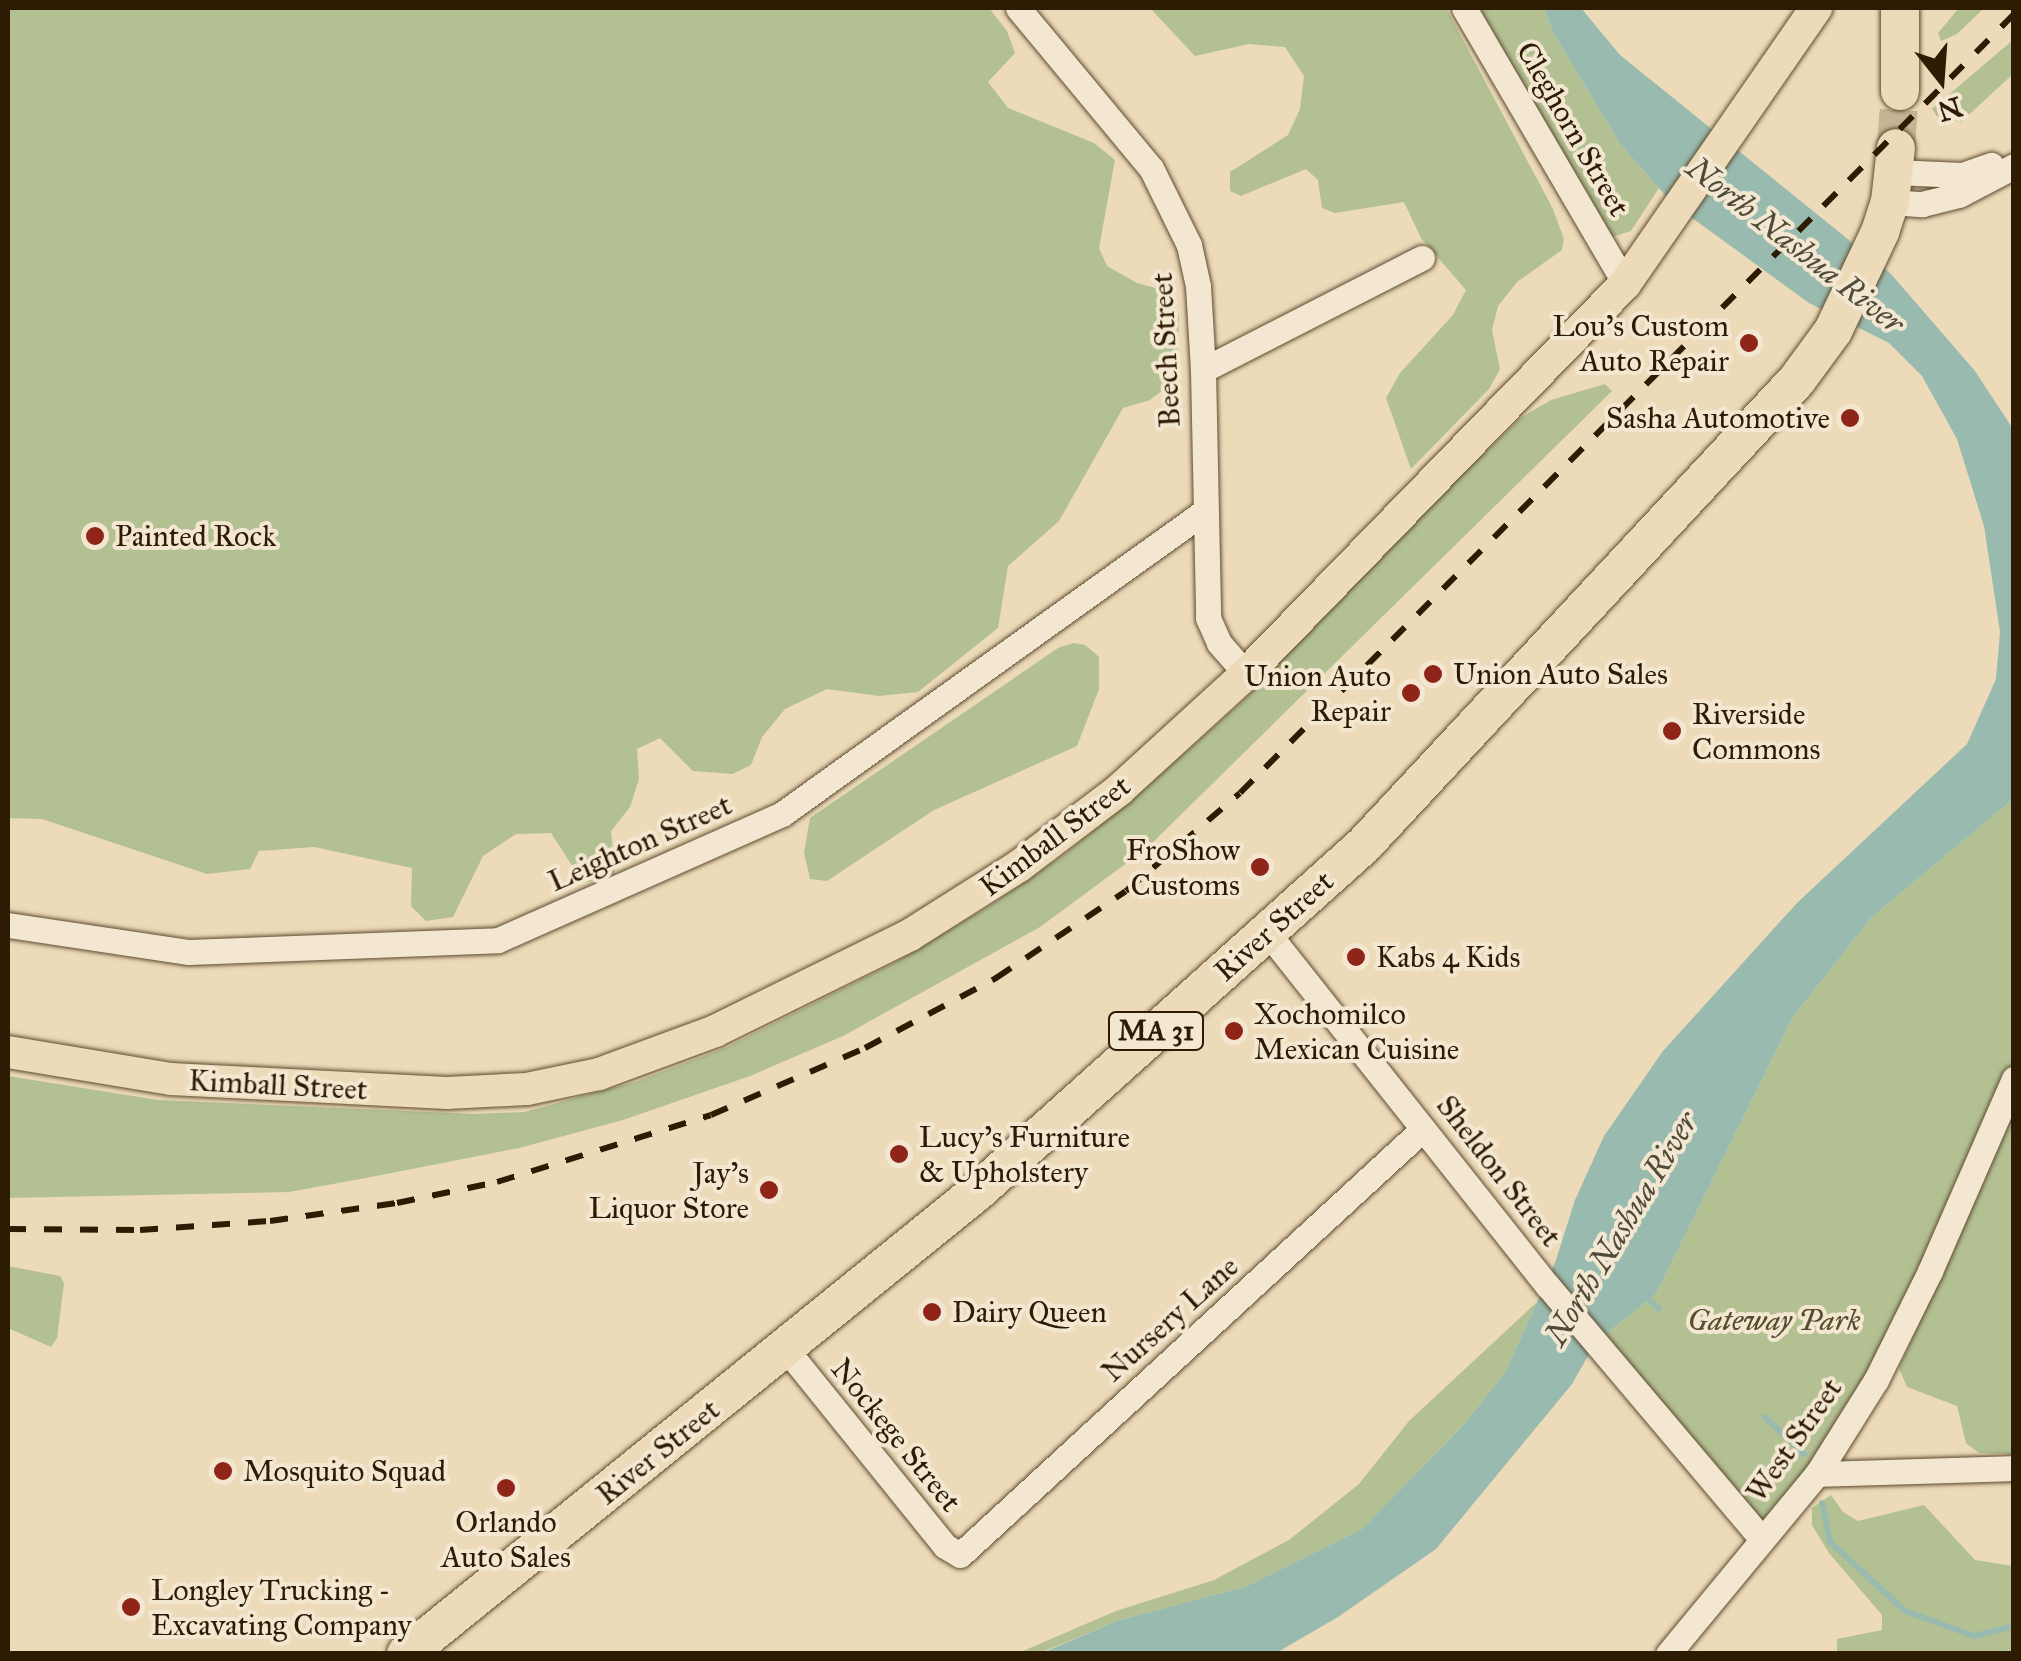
<!DOCTYPE html>
<style>
body{margin:0}
#map{position:relative;width:2021px;height:1661px;overflow:hidden;background:#ecdab8;font-family:"IM FELL Great Primer",serif}
div>[style]{position:absolute}
[style*='--x']{left:calc(var(--x)*1px);top:calc(var(--y)*1px);width:calc(var(--w)*1px);rotate:calc(var(--a)*1deg)}
.green>*{inset:0;background:#b3c092}
.water>*{inset:0;background:#99bbaf}
.stream>*{height:6px;margin:-3px;padding:0 3px;transform-origin:3px;border-radius:3px;background:#99bbaf}
.highway-tunnel>*{height:38px;margin-top:-19px;transform-origin:0;background:repeating-linear-gradient(90deg,#c6b494 0 38px,transparent 0 57px)}
.roads{filter:drop-shadow(0 0 2px #5e4b30) drop-shadow(0 0 2px #5e4b30)}
.minor>*{height:25px;margin:-12.5px;padding:0 12.5px;transform-origin:12.5px;border-radius:12.5px;background:#f3e7d1}
.major>*{height:32px;margin:-16px;padding:0 16px;transform-origin:16px;border-radius:16px;background:#ecdab8}
.highway>*{height:38px;margin:-19px;padding:0 19px;transform-origin:19px;border-radius:19px;background:#ecdab8}
.rail>*{height:6px;margin-top:-3px;transform-origin:0;background:repeating-linear-gradient(90deg,#2e1b03 0 18px,transparent 0 36px)}
.dots>*{width:28px;height:28px;translate:-50% -50%;box-sizing:border-box;border:5px solid #f3e7d1;border-radius:50%}
span{translate:-50% -50%;white-space:nowrap;text-align:center;line-height:1.15;-webkit-text-stroke:8px #f3e7d1;paint-order:stroke}
.shield-label span{padding:2px 8px;background:#f3e7d1;border:2px solid;border-radius:8px;-webkit-text-stroke-width:0}
.shield-label{font-size:28px;color:#2e1b03;font-weight:700}
.street-label{font-size:30px;color:#2e1b03}
.poi-label{font-size:30px;color:#2e1b03}
.right{translate:-100% -50%;text-align:right}
.left{translate:0 -50%;text-align:left}
.park-label{font-size:30px;color:#564d2e;font-style:italic}
.water-label{font-size:32px;color:#4e4b37;font-style:italic}
.frame{position:absolute;inset:0;border:10px solid #2e1b03;pointer-events:none}
.north{position:absolute;left:1891px;top:30px;width:100px;height:100px;-webkit-text-stroke:8px #f3e7d1;paint-order:stroke;rotate:163deg;font-size:28px;font-weight:700;line-height:40px;text-align:center;color:#2e1b03}
.north::after{content:'';display:block;margin:auto;width:35px;height:45px;background:#2e1b03;clip-path:polygon(50% 0,100% 100%,50% 72%,0 100%)}
</style>
<div id="map">
<div class="green">
<div style="clip-path:polygon(8px 8px,989px 8px,1007px 31px,1015px 53px,988px 82px,1008px 108px,1094px 143px,1115px 160px,1099px 248px,1107px 266px,1137px 283px,1170px 292px,1179px 316px,1177px 379px,1150px 400px,1123px 408px,1059px 521px,1008px 566px,998px 628px,918px 692px,879px 696px,827px 689px,785px 709px,762px 737px,751px 765px,732px 774px,693px 771px,660px 738px,637px 749px,639px 779px,630px 807px,611px 831px,615px 874px,588px 882px,573px 867px,551px 833px,516px 834px,483px 856px,453px 917px,426px 921px,411px 906px,412px 868px,314px 847px,259px 851px,250px 869px,207px 874px,42px 819px,8px 818px)"></div>
<div style="clip-path:polygon(1150px 8px,1446px 8px,1553px 209px,1564px 239px,1562px 250px,1517px 282px,1498px 306px,1492px 330px,1500px 369px,1489px 389px,1411px 469px,1386px 398px,1400px 373px,1453px 315px,1466px 290px,1421px 238px,1404px 202px,1335px 213px,1322px 208px,1318px 180px,1306px 169px,1241px 196px,1230px 191px,1230px 172px,1288px 135px,1300px 109px,1304px 76px,1285px 47px,1249px 44px,1195px 56px)"></div>
<div style="clip-path:polygon(1480px 8px,1544px 8px,1553px 33px,1620px 144px,1659px 188px,1631px 231px,1612px 237px,1604px 228px)"></div>
<div style="clip-path:polygon(1959px 8px,1984px 8px,1957px 34px,1941px 41px,1938px 33px)"></div>
<div style="clip-path:polygon(2013px 40px,2013px 74px,1961px 122px,1937px 116px,1932px 109px)"></div>
<div style="clip-path:polygon(1605px 384px,1612px 391px,1147px 848px,1040px 927px,843px 1036px,750px 1076px,623px 1120px,519px 1148px,371px 1177px,289px 1192px,8px 1198px,8px 1076px,158px 1100px,473px 1114px,524px 1112px,635px 1082px,725px 1048px,894px 963px,988px 907px,1065px 854px,1144px 789px,1243px 701px,1386px 548px,1522px 417px,1551px 400px)"></div>
<div style="clip-path:polygon(1073px 643px,1085px 645px,1099px 657px,1099px 689px,1077px 746px,934px 810px,827px 881px,810px 879px,804px 853px,810px 818px,1058px 648px)"></div>
<div style="clip-path:polygon(2013px 799px,2013px 1079px,1930px 1271px,1762px 1539px,1596px 1342px,1656px 1294px,1793px 1017px,1871px 918px)"></div>
<div style="clip-path:polygon(2013px 1114px,2013px 1454px,1979px 1453px,1966px 1443px,1957px 1406px,1907px 1387px,1899px 1368px)"></div>
<div style="clip-path:polygon(8px 1266px,60px 1276px,64px 1283px,57px 1338px,51px 1347px,8px 1328px)"></div>
<div style="clip-path:polygon(1537px 1302px,1505px 1372px,1464px 1424px,1362px 1529px,1247px 1586px,1116px 1621px,1040px 1653px,1016px 1654px,1116px 1611px,1214px 1580px,1289px 1540px,1359px 1484px,1409px 1421px)"></div>
<div style="clip-path:polygon(1831px 1495px,1843px 1512px,1858px 1521px,1924px 1505px,1975px 1560px,2013px 1566px,2013px 1653px,1837px 1653px,1837px 1639px,1882px 1630px,1882px 1615px,1829px 1553px,1812px 1525px,1812px 1508px)"></div>
</div>
<div class="water">
<div style="clip-path:polygon(1544px 8px,1581px 8px,1620px 55px,1891px 274px,1975px 371px,2013px 429px,2013px 799px,1871px 918px,1793px 1017px,1656px 1294px,1596px 1342px,1572px 1384px,1436px 1549px,1338px 1617px,1276px 1653px,1040px 1654px,1116px 1621px,1247px 1586px,1362px 1529px,1464px 1424px,1505px 1372px,1555px 1263px,1575px 1200px,1604px 1136px,1663px 1051px,1797px 903px,1967px 744px,1996px 679px,2000px 632px,1984px 526px,1957px 439px,1922px 376px,1889px 343px,1809px 303px,1673px 204px,1620px 144px,1553px 33px)"></div>
</div>
<div class="stream">
<div style="--x:1649;--y:1300;--w:13;--a:42"></div>
<div style="--x:1765;--y:1417;--w:54;--a:43.5"></div>
<div style="--x:1822;--y:1503;--w:40;--a:78"></div>
<div style="--x:1830;--y:1542;--w:102;--a:42.6"></div>
<div style="--x:1905;--y:1611;--w:73;--a:19.9"></div>
<div style="--x:1974;--y:1636;--w:41;--a:-14"></div>
</div>
<div class="highway-tunnel">
<div style="--x:1896;--y:148;--w:57;--a:-86"></div>
</div>
<div class="roads">
<div class="minor">
<div style="--x:1018;--y:8;--w:208;--a:50.3"></div>
<div style="--x:1151;--y:168;--w:86;--a:63.7"></div>
<div style="--x:1189;--y:245;--w:42;--a:77.6"></div>
<div style="--x:1198;--y:286;--w:84;--a:86.6"></div>
<div style="--x:1203;--y:370;--w:248;--a:88.8"></div>
<div style="--x:1208;--y:618;--w:27;--a:66"></div>
<div style="--x:1219;--y:643;--w:41;--a:48.9"></div>
<div style="--x:1464;--y:8;--w:320;--a:59.7"></div>
<div style="--x:1894;--y:172;--w:68;--a:2.5"></div>
<div style="--x:1962;--y:175;--w:31;--a:-19"></div>
<div style="--x:1890;--y:202;--w:32;--a:4"></div>
<div style="--x:1922;--y:204;--w:38;--a:-14"></div>
<div style="--x:1959;--y:195;--w:62;--a:-27.8"></div>
<div style="--x:1203;--y:370;--w:246;--a:-27.1"></div>
<div style="--x:8;--y:925;--w:183;--a:8.5"></div>
<div style="--x:189;--y:952;--w:309;--a:-2.2"></div>
<div style="--x:498;--y:940;--w:311;--a:-23.9"></div>
<div style="--x:782;--y:814;--w:520;--a:-35.61"></div>
<div style="--x:1267;--y:932;--w:452;--a:51.6"></div>
<div style="--x:1548;--y:1286;--w:331;--a:49.8"></div>
<div style="--x:786;--y:1349;--w:253;--a:51.1"></div>
<div style="--x:945;--y:1546;--w:17;--a:31"></div>
<div style="--x:960;--y:1555;--w:629;--a:-42.62"></div>
<div style="--x:1817;--y:1474;--w:197;--a:-1.7"></div>
<div style="--x:1668;--y:1654;--w:234;--a:-50.4"></div>
<div style="--x:1817;--y:1474;--w:111;--a:-57.9"></div>
<div style="--x:1876;--y:1380;--w:122;--a:-63.6"></div>
<div style="--x:1930;--y:1271;--w:210;--a:-66.4"></div>
</div>
<div class="major">
<div style="--x:8;--y:1052;--w:165;--a:9.4"></div>
<div style="--x:171;--y:1079;--w:276;--a:2.9"></div>
<div style="--x:447;--y:1093;--w:80;--a:-2.9"></div>
<div style="--x:527;--y:1089;--w:74;--a:-11.8"></div>
<div style="--x:599;--y:1074;--w:124;--a:-20.3"></div>
<div style="--x:715;--y:1031;--w:217;--a:-26.2"></div>
<div style="--x:910;--y:935;--w:129;--a:-32.3"></div>
<div style="--x:1019;--y:866;--w:126;--a:-37.2"></div>
<div style="--x:1119;--y:790;--w:172;--a:-42.4"></div>
<div style="--x:1246;--y:674;--w:544;--a:-45.82"></div>
<div style="--x:1625;--y:284;--w:336;--a:-55.3"></div>
</div>
<div class="highway">
<div style="--x:1900;--y:91;--w:83;--a:-90"></div>
<div style="--x:406;--y:1654;--w:734;--a:-38.98"></div>
<div style="--x:977;--y:1192;--w:520;--a:-41.88"></div>
<div style="--x:1364;--y:845;--w:635;--a:-47.04"></div>
<div style="--x:1797;--y:380;--w:61;--a:-53.7"></div>
<div style="--x:1833;--y:331;--w:110;--a:-64.6"></div>
<div style="--x:1880;--y:232;--w:32;--a:-72"></div>
<div style="--x:1890;--y:202;--w:54;--a:-83.7"></div>
</div>
</div>
<div class="rail">
<div style="--x:8;--y:1229;--w:132;--a:0.4"></div>
<div style="--x:140;--y:1230;--w:130;--a:-4"></div>
<div style="--x:270;--y:1221;--w:128;--a:-8.1"></div>
<div style="--x:397;--y:1203;--w:102;--a:-11.9"></div>
<div style="--x:497;--y:1182;--w:224;--a:-17.4"></div>
<div style="--x:711;--y:1115;--w:168;--a:-23.5"></div>
<div style="--x:865;--y:1048;--w:149;--a:-28.1"></div>
<div style="--x:996;--y:978;--w:156;--a:-33.8"></div>
<div style="--x:1126;--y:891;--w:150;--a:-40.7"></div>
<div style="--x:1240;--y:793;--w:1098;--a:-45.18"></div>
</div>
<div class="dots">
<div style="left:1749px;top:343px;background:#8f2418"></div>
<div style="left:1850px;top:418px;background:#8f2418"></div>
<div style="left:95px;top:536px;background:#8f2418"></div>
<div style="left:1433px;top:674px;background:#8f2418"></div>
<div style="left:1411px;top:693px;background:#8f2418"></div>
<div style="left:1672px;top:731px;background:#8f2418"></div>
<div style="left:1260px;top:867px;background:#8f2418"></div>
<div style="left:1356px;top:957px;background:#8f2418"></div>
<div style="left:1234px;top:1031px;background:#8f2418"></div>
<div style="left:899px;top:1154px;background:#8f2418"></div>
<div style="left:769px;top:1190px;background:#8f2418"></div>
<div style="left:932px;top:1312px;background:#8f2418"></div>
<div style="left:223px;top:1471px;background:#8f2418"></div>
<div style="left:506px;top:1488px;background:#8f2418"></div>
<div style="left:131px;top:1607px;background:#8f2418"></div>
</div>
<div class="shield-label">
<span style="left:1156px;top:1031px">MA 31</span>
</div>
<div class="street-label">
<span style="left:1573px;top:129px;rotate:60deg">Cleghorn Street</span>
<span style="left:1166px;top:350px;rotate:-93deg">Beech Street</span>
<span style="left:1055px;top:836px;rotate:-37deg">Kimball Street</span>
<span style="left:640px;top:843px;rotate:-24deg">Leighton Street</span>
<span style="left:1274px;top:926px;rotate:-42deg">River Street</span>
<span style="left:278px;top:1085px;rotate:3deg">Kimball Street</span>
<span style="left:1499px;top:1171px;rotate:52deg">Sheldon Street</span>
<span style="left:1170px;top:1319px;rotate:-42deg">Nursery Lane</span>
<span style="left:896px;top:1435px;rotate:51deg">Nockege Street</span>
<span style="left:1794px;top:1440px;rotate:-55deg">West Street</span>
<span style="left:658px;top:1452px;rotate:-39deg">River Street</span>
</div>
<div class="poi-label">
<span class="right" style="left:1729px;top:343px">Lou's Custom<br>Auto Repair</span>
<span class="right" style="left:1830px;top:418px">Sasha Automotive</span>
<span class="left" style="left:115px;top:536px">Painted Rock</span>
<span class="left" style="left:1453px;top:674px">Union Auto Sales</span>
<span class="right" style="left:1391px;top:693px">Union Auto<br>Repair</span>
<span class="left" style="left:1692px;top:731px">Riverside<br>Commons</span>
<span class="right" style="left:1240px;top:867px">FroShow<br>Customs</span>
<span class="left" style="left:1376px;top:957px">Kabs 4 Kids</span>
<span class="left" style="left:1254px;top:1031px">Xochomilco<br>Mexican Cuisine</span>
<span class="left" style="left:919px;top:1154px">Lucy's Furniture<br>&amp; Upholstery</span>
<span class="right" style="left:749px;top:1190px">Jay's<br>Liquor Store</span>
<span class="left" style="left:952px;top:1312px">Dairy Queen</span>
<span class="left" style="left:243px;top:1471px">Mosquito Squad</span>
<span style="left:506px;top:1539px">Orlando<br>Auto Sales</span>
<span class="left" style="left:151px;top:1607px">Longley Trucking -<br>Excavating Company</span>
</div>
<div class="park-label">
<span style="left:1774px;top:1320px">Gateway Park</span>
</div>
<div class="water-label">
<span style="left:1795px;top:246px;rotate:38deg">North Nashua River</span>
<span style="left:1622px;top:1229px;rotate:-59deg">North Nashua River</span>
</div>
<div class="frame"></div>
<div class="north">N</div>
</div>
